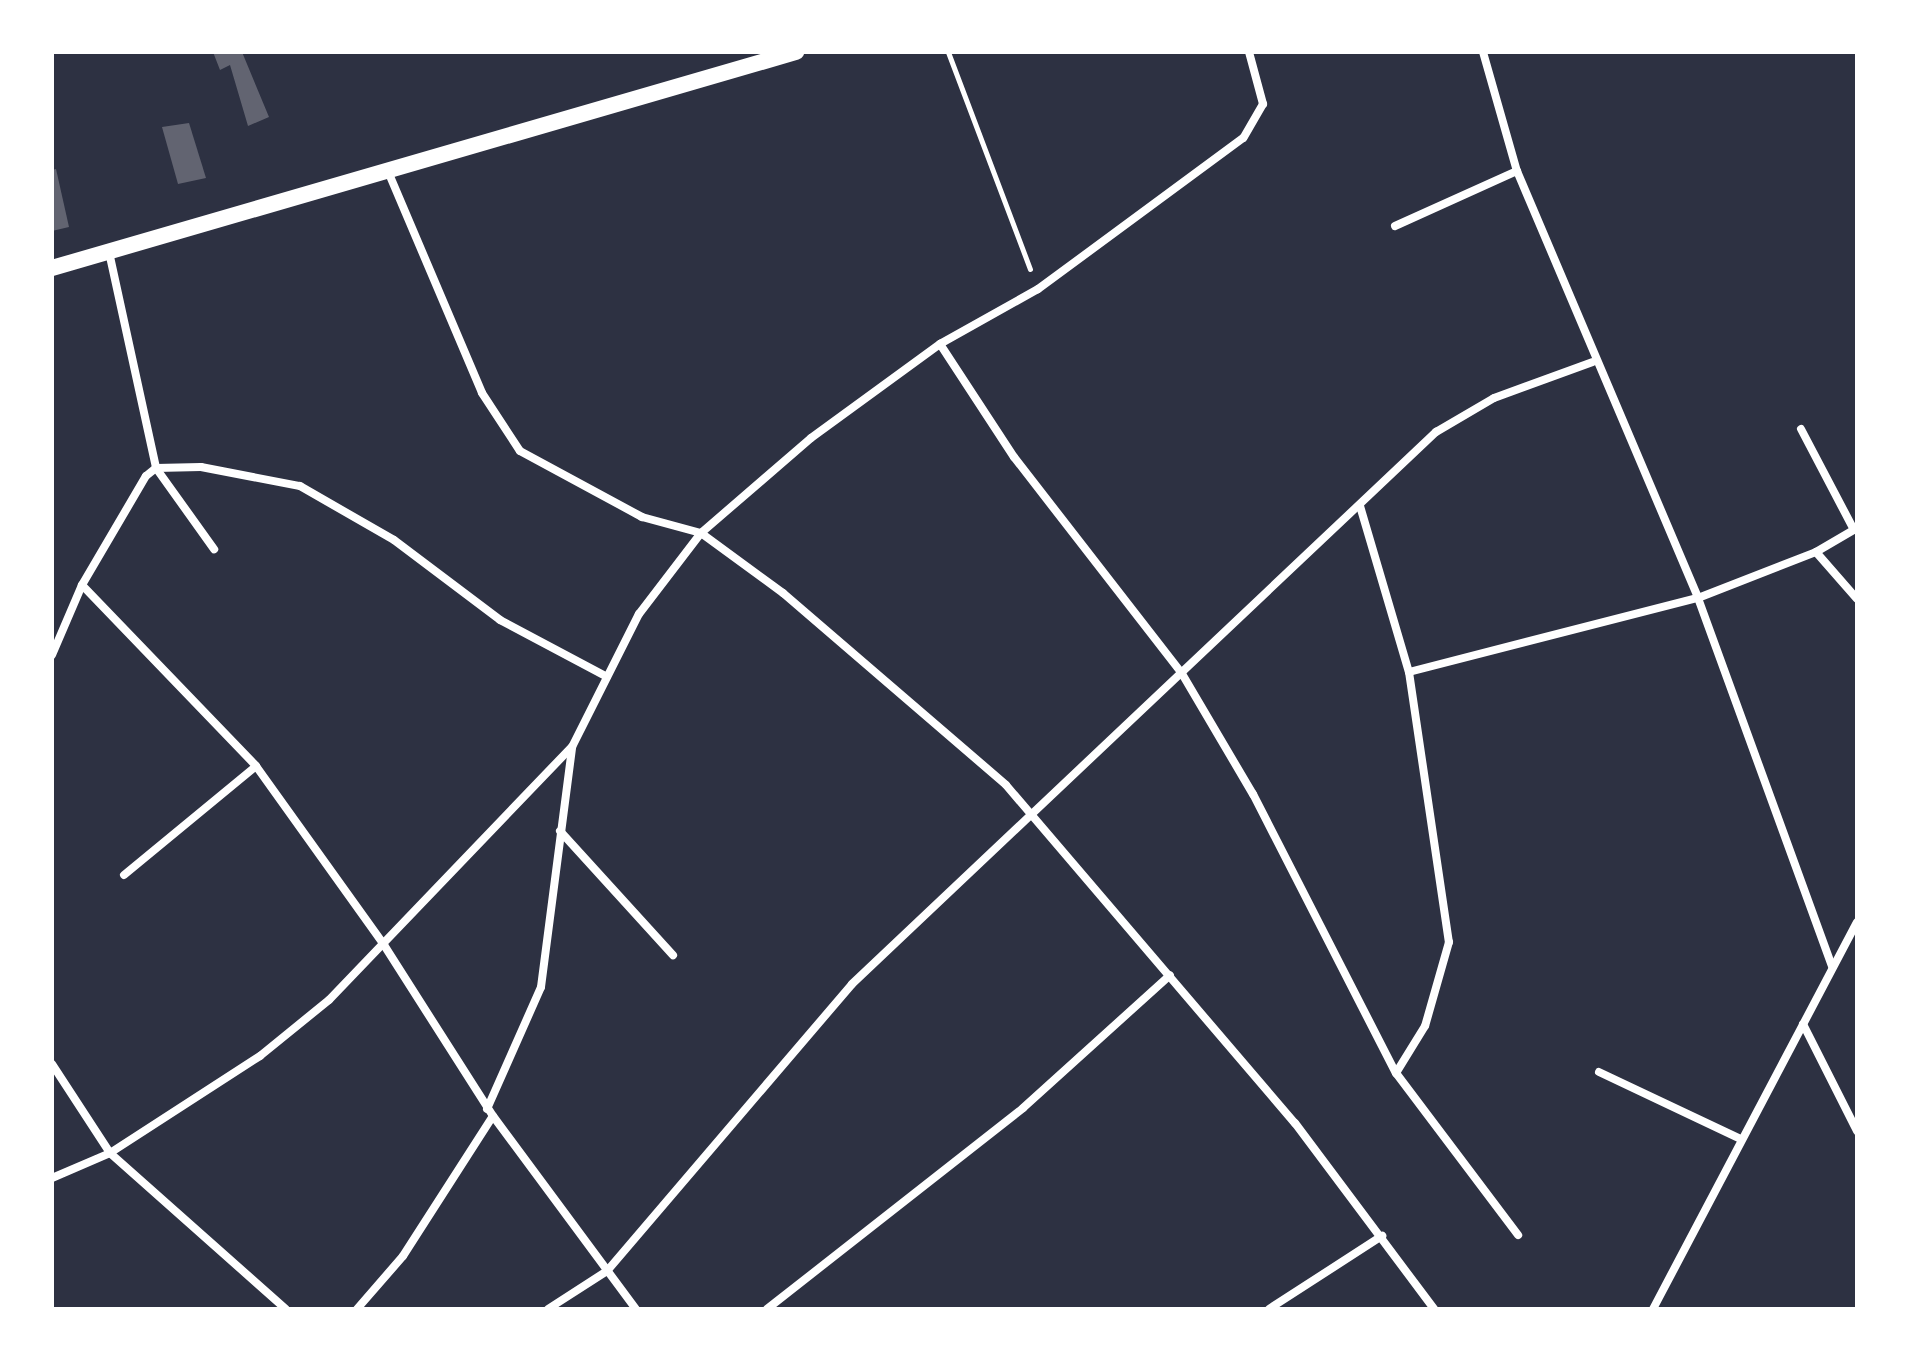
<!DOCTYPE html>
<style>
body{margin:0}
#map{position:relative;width:1909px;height:1361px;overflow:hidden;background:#2d3142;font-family:Arial,sans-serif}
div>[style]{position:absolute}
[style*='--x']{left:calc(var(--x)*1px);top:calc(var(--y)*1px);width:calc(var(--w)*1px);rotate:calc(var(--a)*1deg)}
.building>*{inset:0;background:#626471}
.path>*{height:5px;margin:-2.5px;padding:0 2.5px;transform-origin:2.5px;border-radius:2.5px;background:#fff}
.minor>*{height:8px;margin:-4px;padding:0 4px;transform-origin:4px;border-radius:4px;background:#fff}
.secondary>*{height:16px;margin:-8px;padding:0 8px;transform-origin:8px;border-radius:8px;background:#fff}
span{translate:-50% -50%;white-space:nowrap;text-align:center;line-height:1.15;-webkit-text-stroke:6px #fff;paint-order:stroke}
.frame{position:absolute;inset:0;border:54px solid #fff;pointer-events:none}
</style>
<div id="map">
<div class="building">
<div style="clip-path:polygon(213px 52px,242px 52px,269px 117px,248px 126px,230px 65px,220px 70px)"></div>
<div style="clip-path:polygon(189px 123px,206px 178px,178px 184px,162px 127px)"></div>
<div style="clip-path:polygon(56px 169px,69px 227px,52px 231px,52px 170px)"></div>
</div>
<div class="path">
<div style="--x:948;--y:52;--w:232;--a:69.3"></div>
</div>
<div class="minor">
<div style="--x:1249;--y:52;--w:54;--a:74.9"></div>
<div style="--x:1263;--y:104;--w:39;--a:120"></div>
<div style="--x:1243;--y:138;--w:255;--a:143.6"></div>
<div style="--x:1038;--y:289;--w:112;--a:150.7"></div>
<div style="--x:940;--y:344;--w:135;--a:56.8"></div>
<div style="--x:1014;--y:457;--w:272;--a:52.2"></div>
<div style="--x:1181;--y:672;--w:142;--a:59.5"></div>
<div style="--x:1253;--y:794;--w:314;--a:62.9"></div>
<div style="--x:1396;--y:1073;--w:203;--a:53"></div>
<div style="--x:1483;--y:52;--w:124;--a:74.1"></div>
<div style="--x:1517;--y:171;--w:464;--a:67"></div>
<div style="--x:1698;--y:598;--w:393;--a:70"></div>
<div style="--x:387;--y:169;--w:243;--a:67"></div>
<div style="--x:482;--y:393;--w:69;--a:56.8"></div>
<div style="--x:520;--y:451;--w:139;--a:28.4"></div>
<div style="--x:642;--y:517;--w:61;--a:15.2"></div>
<div style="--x:701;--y:533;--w:102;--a:36.2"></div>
<div style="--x:783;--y:593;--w:294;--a:40.7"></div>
<div style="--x:1006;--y:785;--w:445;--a:49.5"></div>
<div style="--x:1295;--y:1123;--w:232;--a:53.2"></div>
<div style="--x:1395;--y:226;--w:134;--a:-24.3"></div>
<div style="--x:109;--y:252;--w:221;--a:77.7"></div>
<div style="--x:156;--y:468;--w:100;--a:54.4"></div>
<div style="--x:1801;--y:429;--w:114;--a:62.3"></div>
<div style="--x:1360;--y:506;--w:173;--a:73.6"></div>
<div style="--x:1409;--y:672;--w:273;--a:81.6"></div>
<div style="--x:1449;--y:942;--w:87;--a:105.9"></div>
<div style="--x:1425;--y:1026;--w:55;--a:121.7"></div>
<div style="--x:1816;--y:552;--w:62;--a:48.9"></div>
<div style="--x:82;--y:585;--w:251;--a:46.1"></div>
<div style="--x:256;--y:766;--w:220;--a:54.4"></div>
<div style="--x:384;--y:945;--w:203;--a:57.5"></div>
<div style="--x:493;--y:1116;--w:240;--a:53.5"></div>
<div style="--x:52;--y:655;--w:76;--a:-66.8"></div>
<div style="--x:82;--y:585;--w:126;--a:-59.6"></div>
<div style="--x:146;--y:476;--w:13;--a:-39"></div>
<div style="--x:156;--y:468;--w:45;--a:-1.3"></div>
<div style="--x:201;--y:467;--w:101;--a:10.9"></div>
<div style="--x:300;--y:486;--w:108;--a:29.9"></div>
<div style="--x:394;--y:540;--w:133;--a:37"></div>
<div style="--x:500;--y:620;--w:121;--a:28"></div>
<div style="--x:1409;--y:672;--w:298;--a:-14.4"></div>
<div style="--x:1698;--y:598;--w:127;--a:-21.3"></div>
<div style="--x:1816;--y:552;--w:48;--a:-30.3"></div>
<div style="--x:560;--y:831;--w:168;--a:47.7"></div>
<div style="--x:124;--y:875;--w:171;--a:-39.5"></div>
<div style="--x:1803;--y:1024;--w:120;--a:63.2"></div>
<div style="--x:52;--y:1064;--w:106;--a:56.9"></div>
<div style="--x:110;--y:1153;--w:235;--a:41.6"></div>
<div style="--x:1599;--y:1072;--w:157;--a:25.3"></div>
<div style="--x:487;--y:1109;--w:133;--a:-66.1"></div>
<div style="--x:541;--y:987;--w:242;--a:-82.6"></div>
<div style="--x:52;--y:1178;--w:63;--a:-23.3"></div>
<div style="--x:110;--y:1153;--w:179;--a:-32.9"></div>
<div style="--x:260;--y:1056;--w:89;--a:-39.1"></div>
<div style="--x:329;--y:1000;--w:351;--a:-46.2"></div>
<div style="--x:572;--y:747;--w:149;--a:-63.3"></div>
<div style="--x:639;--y:614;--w:102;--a:-52.6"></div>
<div style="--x:701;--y:533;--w:145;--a:-40.8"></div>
<div style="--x:811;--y:438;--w:160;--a:-36.1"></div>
<div style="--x:357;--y:1309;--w:70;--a:-49"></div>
<div style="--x:403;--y:1256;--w:166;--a:-57.3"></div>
<div style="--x:548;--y:1309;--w:70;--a:-32.8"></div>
<div style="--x:607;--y:1271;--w:377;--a:-49.5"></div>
<div style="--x:852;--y:984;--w:804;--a:-43.39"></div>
<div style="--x:1436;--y:432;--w:67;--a:-30.4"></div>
<div style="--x:1494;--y:398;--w:105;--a:-20"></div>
<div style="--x:767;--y:1309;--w:325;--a:-38.1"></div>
<div style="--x:1023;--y:1108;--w:198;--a:-42.1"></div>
<div style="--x:1269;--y:1309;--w:135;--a:-32.9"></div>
<div style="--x:1653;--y:1309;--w:437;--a:-62.2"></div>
</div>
<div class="secondary">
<div style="--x:52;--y:268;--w:775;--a:-16.19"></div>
</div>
<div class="frame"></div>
</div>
